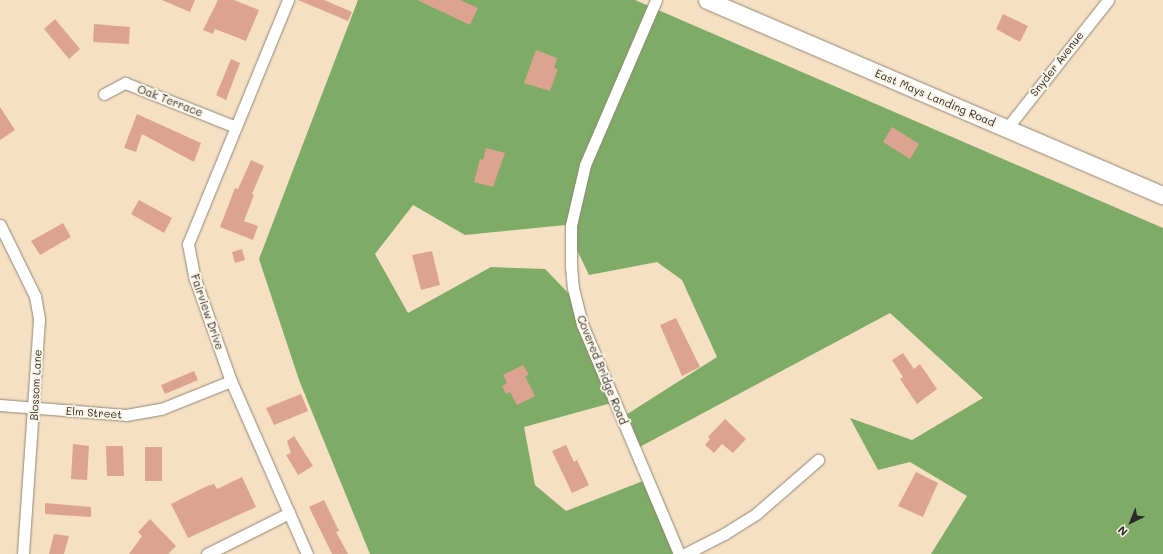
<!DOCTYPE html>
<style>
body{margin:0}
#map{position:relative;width:1163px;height:554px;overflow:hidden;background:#f5e0c3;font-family:Mali,sans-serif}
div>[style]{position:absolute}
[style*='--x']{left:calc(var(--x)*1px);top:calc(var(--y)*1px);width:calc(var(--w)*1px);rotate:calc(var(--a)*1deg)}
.forest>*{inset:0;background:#7eac66}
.building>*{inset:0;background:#dda391}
.roads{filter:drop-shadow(0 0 1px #908677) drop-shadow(0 0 1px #908677)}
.minor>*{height:11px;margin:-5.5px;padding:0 5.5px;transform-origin:5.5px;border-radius:5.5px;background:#fff}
.primary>*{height:17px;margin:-8.5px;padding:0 8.5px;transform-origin:8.5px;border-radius:8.5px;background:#fff}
span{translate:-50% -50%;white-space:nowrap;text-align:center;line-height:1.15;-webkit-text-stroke:4px #fcf5e5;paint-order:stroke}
.street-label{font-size:11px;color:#2b2b2b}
.north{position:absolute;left:1111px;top:502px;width:40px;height:40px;-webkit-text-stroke:3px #fcf5e5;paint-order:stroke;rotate:223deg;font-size:11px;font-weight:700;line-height:16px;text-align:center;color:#2b2b2b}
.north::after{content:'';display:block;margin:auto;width:14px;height:18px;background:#2b2b2b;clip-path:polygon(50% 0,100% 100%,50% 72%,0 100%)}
</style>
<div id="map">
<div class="forest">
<div style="clip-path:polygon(358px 0,635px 0,1163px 228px,1163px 554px,931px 554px,967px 496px,910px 462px,878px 470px,850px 418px,912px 440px,983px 398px,890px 313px,634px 450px,621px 418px,717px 357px,682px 280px,657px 262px,589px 275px,565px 225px,465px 235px,413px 205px,375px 254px,408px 313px,491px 267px,545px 269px,575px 300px,615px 402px,524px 427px,535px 485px,566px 511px,643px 481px,676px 554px,370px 554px,299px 380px,259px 259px)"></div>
</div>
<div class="building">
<div style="clip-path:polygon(162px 0,195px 0,190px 12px)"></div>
<div style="clip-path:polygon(218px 0,234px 0,259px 10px,246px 41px,215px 29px,213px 34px,203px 30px)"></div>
<div style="clip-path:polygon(298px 0,324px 0,352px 12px,348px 21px)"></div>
<div style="clip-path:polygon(417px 0,460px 0,478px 8px,470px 25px)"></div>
<div style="clip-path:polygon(1003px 14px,1028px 26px,1020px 42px,996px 29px)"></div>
<div style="clip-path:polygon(55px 19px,80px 49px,69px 59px,44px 29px)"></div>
<div style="clip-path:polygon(94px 24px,130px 27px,129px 44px,93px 42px)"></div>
<div style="clip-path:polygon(536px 50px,557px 58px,554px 68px,558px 69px,550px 91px,524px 83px)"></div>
<div style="clip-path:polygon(231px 59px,240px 63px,226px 100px,216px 95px)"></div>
<div style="clip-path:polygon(0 107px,15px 130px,0 140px)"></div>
<div style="clip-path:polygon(137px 114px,201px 143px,194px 162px,142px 134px,136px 152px,124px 148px)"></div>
<div style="clip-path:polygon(892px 127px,919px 144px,910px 159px,883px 142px)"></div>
<div style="clip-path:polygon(486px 148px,505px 153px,493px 187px,474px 182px,480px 159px,483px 160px)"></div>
<div style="clip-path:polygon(251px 160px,264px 166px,252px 194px,254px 195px,244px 221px,258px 226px,253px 240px,220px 227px,235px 188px,238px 189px)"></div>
<div style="clip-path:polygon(139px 200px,172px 218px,164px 233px,131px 214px)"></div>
<div style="clip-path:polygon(63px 223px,71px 237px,40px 255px,31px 241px)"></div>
<div style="clip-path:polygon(242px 249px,245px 260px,235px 263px,232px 252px)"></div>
<div style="clip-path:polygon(432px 251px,440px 285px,421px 290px,412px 255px)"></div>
<div style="clip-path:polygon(676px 318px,700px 367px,682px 376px,660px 325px)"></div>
<div style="clip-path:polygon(903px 353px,914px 369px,920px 364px,937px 389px,917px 404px,900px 379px,903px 377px,892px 360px)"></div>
<div style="clip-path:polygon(523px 365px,529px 375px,525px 376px,535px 396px,517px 405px,510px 392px,506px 394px,502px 386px,507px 383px,503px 375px)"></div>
<div style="clip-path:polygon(194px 371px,198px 380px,165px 394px,161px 385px)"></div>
<div style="clip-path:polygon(301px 394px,308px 411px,274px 425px,266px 408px)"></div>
<div style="clip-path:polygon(725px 419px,746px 439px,733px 453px,722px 444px,714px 453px,705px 445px,710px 439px,708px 437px)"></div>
<div style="clip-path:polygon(294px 436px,313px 466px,298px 475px,286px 455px,291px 453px,287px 441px)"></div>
<div style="clip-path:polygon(73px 444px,89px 446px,87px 480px,71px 479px)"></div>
<div style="clip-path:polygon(566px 445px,574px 462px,577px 460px,589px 485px,572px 493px,552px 451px)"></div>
<div style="clip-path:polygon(106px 446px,123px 446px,124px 476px,107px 476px)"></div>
<div style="clip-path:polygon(145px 447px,162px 447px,162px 481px,145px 481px)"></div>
<div style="clip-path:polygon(916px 472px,938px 483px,923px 517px,898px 506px)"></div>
<div style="clip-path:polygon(242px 477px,256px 507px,188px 538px,171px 504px,207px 486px,214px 484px,217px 489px)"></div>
<div style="clip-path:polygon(324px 500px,339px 531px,336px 532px,348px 554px,332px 554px,309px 507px)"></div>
<div style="clip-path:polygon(45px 503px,91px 507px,91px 517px,45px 514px)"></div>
<div style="clip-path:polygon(150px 519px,176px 546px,168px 554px,129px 554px,142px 536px,138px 532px)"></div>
<div style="clip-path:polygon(54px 534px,69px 536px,64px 554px,49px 554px)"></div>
</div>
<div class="roads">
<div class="minor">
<div style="--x:288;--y:0;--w:264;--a:112.3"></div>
<div style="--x:188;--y:244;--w:36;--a:79"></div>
<div style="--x:195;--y:279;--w:108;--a:70.6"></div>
<div style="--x:231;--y:381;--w:189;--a:66.3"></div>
<div style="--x:656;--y:0;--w:180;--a:113.3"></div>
<div style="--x:585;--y:165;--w:62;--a:103.1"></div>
<div style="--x:571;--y:225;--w:41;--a:90"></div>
<div style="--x:571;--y:266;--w:22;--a:85"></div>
<div style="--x:573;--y:288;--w:37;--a:76"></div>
<div style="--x:582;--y:324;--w:250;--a:67.1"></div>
<div style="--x:104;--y:94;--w:24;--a:-28"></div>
<div style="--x:125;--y:83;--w:119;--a:21.6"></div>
<div style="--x:1007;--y:128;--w:163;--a:-51.7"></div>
<div style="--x:0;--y:225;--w:79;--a:63.8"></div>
<div style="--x:35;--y:296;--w:23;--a:80"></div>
<div style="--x:39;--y:319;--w:236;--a:93.9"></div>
<div style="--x:0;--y:405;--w:126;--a:4.5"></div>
<div style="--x:126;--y:415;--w:36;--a:-10"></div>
<div style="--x:161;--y:409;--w:75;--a:-21.8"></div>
<div style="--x:207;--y:554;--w:92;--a:-26.6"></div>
<div style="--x:685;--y:554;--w:44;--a:-27.1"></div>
<div style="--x:724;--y:534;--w:39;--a:-32"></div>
<div style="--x:757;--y:513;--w:81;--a:-41"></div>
</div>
<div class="primary">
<div style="--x:707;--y:0;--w:496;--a:23.2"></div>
</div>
</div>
<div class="street-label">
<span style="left:1057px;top:64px;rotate:-52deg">Snyder Avenue</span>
<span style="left:935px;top:98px;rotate:23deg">East Mays Landing Road</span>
<span style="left:170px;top:101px;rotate:21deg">Oak Terrace</span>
<span style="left:207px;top:312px;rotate:71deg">Fairview Drive</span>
<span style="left:602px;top:370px;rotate:68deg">Covered Bridge Road</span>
<span style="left:36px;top:385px;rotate:-87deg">Blossom Lane</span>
<span style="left:94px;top:413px;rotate:4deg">Elm Street</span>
</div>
<div class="north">N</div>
</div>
